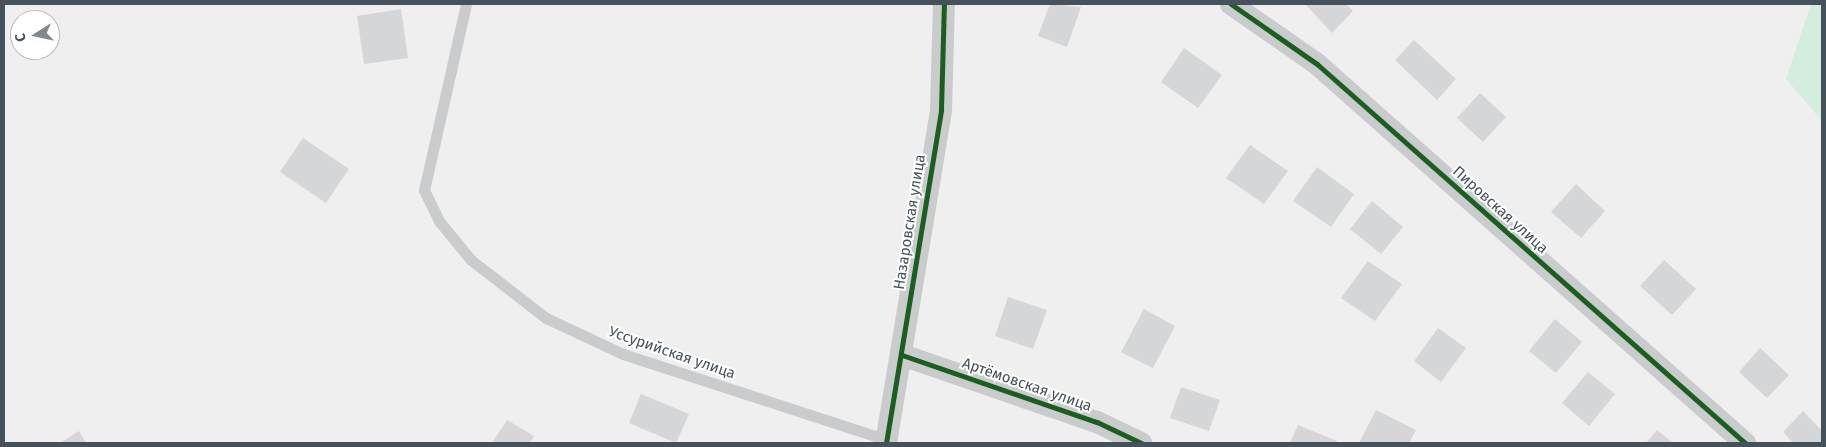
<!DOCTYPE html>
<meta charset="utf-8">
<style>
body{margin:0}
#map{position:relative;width:1826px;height:447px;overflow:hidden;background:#efefef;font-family:"Fira Sans",sans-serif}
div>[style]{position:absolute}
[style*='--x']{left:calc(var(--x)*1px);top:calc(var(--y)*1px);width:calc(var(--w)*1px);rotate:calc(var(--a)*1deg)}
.green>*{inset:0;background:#d4eedd}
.building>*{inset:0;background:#d5d6d7}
.service>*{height:11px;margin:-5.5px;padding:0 5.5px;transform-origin:5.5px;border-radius:5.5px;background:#c9cbcd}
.minor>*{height:22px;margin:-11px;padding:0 11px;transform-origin:11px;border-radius:11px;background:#c9cbcd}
.cycleway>*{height:5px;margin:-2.5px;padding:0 2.5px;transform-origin:2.5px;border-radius:2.5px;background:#1b5e20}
span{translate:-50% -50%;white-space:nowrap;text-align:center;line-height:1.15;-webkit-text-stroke:4px #fff;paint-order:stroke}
.street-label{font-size:15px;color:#46525b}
.frame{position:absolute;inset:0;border:5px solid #46525b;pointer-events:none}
.north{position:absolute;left:10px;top:10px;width:50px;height:50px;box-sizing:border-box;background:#fff;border:1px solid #b5babd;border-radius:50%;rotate:260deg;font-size:14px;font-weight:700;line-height:20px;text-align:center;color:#46525b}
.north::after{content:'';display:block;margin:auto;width:18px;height:22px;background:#81898f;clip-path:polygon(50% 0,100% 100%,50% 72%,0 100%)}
</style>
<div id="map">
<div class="green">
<div style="clip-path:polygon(1811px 4px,1822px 4px,1822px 121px,1786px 79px)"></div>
</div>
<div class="building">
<div style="clip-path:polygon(1050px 4px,1081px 7px,1067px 47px,1038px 36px)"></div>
<div style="clip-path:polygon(1305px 4px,1346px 4px,1353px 11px,1332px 33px)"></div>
<div style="clip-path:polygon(401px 9px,408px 58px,364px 64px,357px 16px)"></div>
<div style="clip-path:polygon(1414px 40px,1456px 79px,1437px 100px,1395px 60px)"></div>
<div style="clip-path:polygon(1184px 48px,1222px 75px,1198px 108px,1161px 82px)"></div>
<div style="clip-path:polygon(1480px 93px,1506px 117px,1483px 142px,1457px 118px)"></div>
<div style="clip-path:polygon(303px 138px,349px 169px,326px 203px,280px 172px)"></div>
<div style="clip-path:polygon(1250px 145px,1288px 171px,1264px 204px,1226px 178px)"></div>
<div style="clip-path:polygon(1317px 167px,1354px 194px,1331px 227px,1293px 201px)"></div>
<div style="clip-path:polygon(1576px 184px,1605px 211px,1581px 238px,1551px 212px)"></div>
<div style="clip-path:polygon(1372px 201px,1403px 227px,1381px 254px,1350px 229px)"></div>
<div style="clip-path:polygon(1664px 260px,1696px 289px,1672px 315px,1640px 286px)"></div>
<div style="clip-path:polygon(1368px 261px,1402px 284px,1375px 321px,1341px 298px)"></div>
<div style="clip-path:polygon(1008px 297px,1047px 310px,1033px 349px,995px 336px)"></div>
<div style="clip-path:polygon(1144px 309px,1175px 326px,1153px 368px,1121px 352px)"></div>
<div style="clip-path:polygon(1555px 319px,1582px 342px,1556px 373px,1529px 351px)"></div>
<div style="clip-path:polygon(1438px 328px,1466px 348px,1441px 382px,1414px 361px)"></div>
<div style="clip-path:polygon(1760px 348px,1789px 375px,1767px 398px,1739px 372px)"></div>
<div style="clip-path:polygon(1588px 372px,1615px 394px,1589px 426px,1562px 403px)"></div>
<div style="clip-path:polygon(1181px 387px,1220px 400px,1209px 431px,1170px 418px)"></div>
<div style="clip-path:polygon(641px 394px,689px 414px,676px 443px,629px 423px)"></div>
<div style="clip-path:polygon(1376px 410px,1416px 430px,1409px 443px,1359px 443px)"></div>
<div style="clip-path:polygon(1803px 411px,1822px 431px,1822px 443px,1793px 443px,1783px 432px)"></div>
<div style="clip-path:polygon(507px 420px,534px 436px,530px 443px,492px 443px)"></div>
<div style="clip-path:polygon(1298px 425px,1337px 441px,1336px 443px,1290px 443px)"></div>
<div style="clip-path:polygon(1657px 430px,1673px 443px,1646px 443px)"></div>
<div style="clip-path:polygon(79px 431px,86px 443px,60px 443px)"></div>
</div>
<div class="service">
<div style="--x:466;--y:4;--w:191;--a:102.7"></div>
<div style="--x:424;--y:190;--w:34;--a:64"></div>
<div style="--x:439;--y:221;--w:50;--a:50.6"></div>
<div style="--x:471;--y:260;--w:95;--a:37.7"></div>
<div style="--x:546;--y:318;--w:85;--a:25.1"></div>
<div style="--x:623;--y:354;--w:278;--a:18"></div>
</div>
<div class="minor">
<div style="--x:1231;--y:4;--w:105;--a:34.9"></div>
<div style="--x:1317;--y:64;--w:572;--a:41.53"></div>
<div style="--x:902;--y:355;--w:206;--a:19"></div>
<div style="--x:1097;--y:422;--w:49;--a:25.5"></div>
<div style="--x:886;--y:443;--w:338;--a:-80.6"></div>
<div style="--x:941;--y:109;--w:105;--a:-88.4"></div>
</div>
<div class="cycleway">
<div style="--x:1231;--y:4;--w:105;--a:34.9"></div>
<div style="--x:1317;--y:64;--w:572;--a:41.53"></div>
<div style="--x:902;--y:355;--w:206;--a:19"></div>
<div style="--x:1097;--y:422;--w:49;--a:25.5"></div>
<div style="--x:886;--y:443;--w:338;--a:-80.6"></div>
<div style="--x:941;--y:109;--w:105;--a:-88.4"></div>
</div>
<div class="street-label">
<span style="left:1500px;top:210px;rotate:42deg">Пировская улица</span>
<span style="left:910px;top:222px;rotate:-81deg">Назаровская улица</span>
<span style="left:672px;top:353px;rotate:19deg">Уссурийская улица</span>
<span style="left:1027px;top:385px;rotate:19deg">Артёмовская улица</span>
</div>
<div class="frame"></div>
<div class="north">С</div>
</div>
